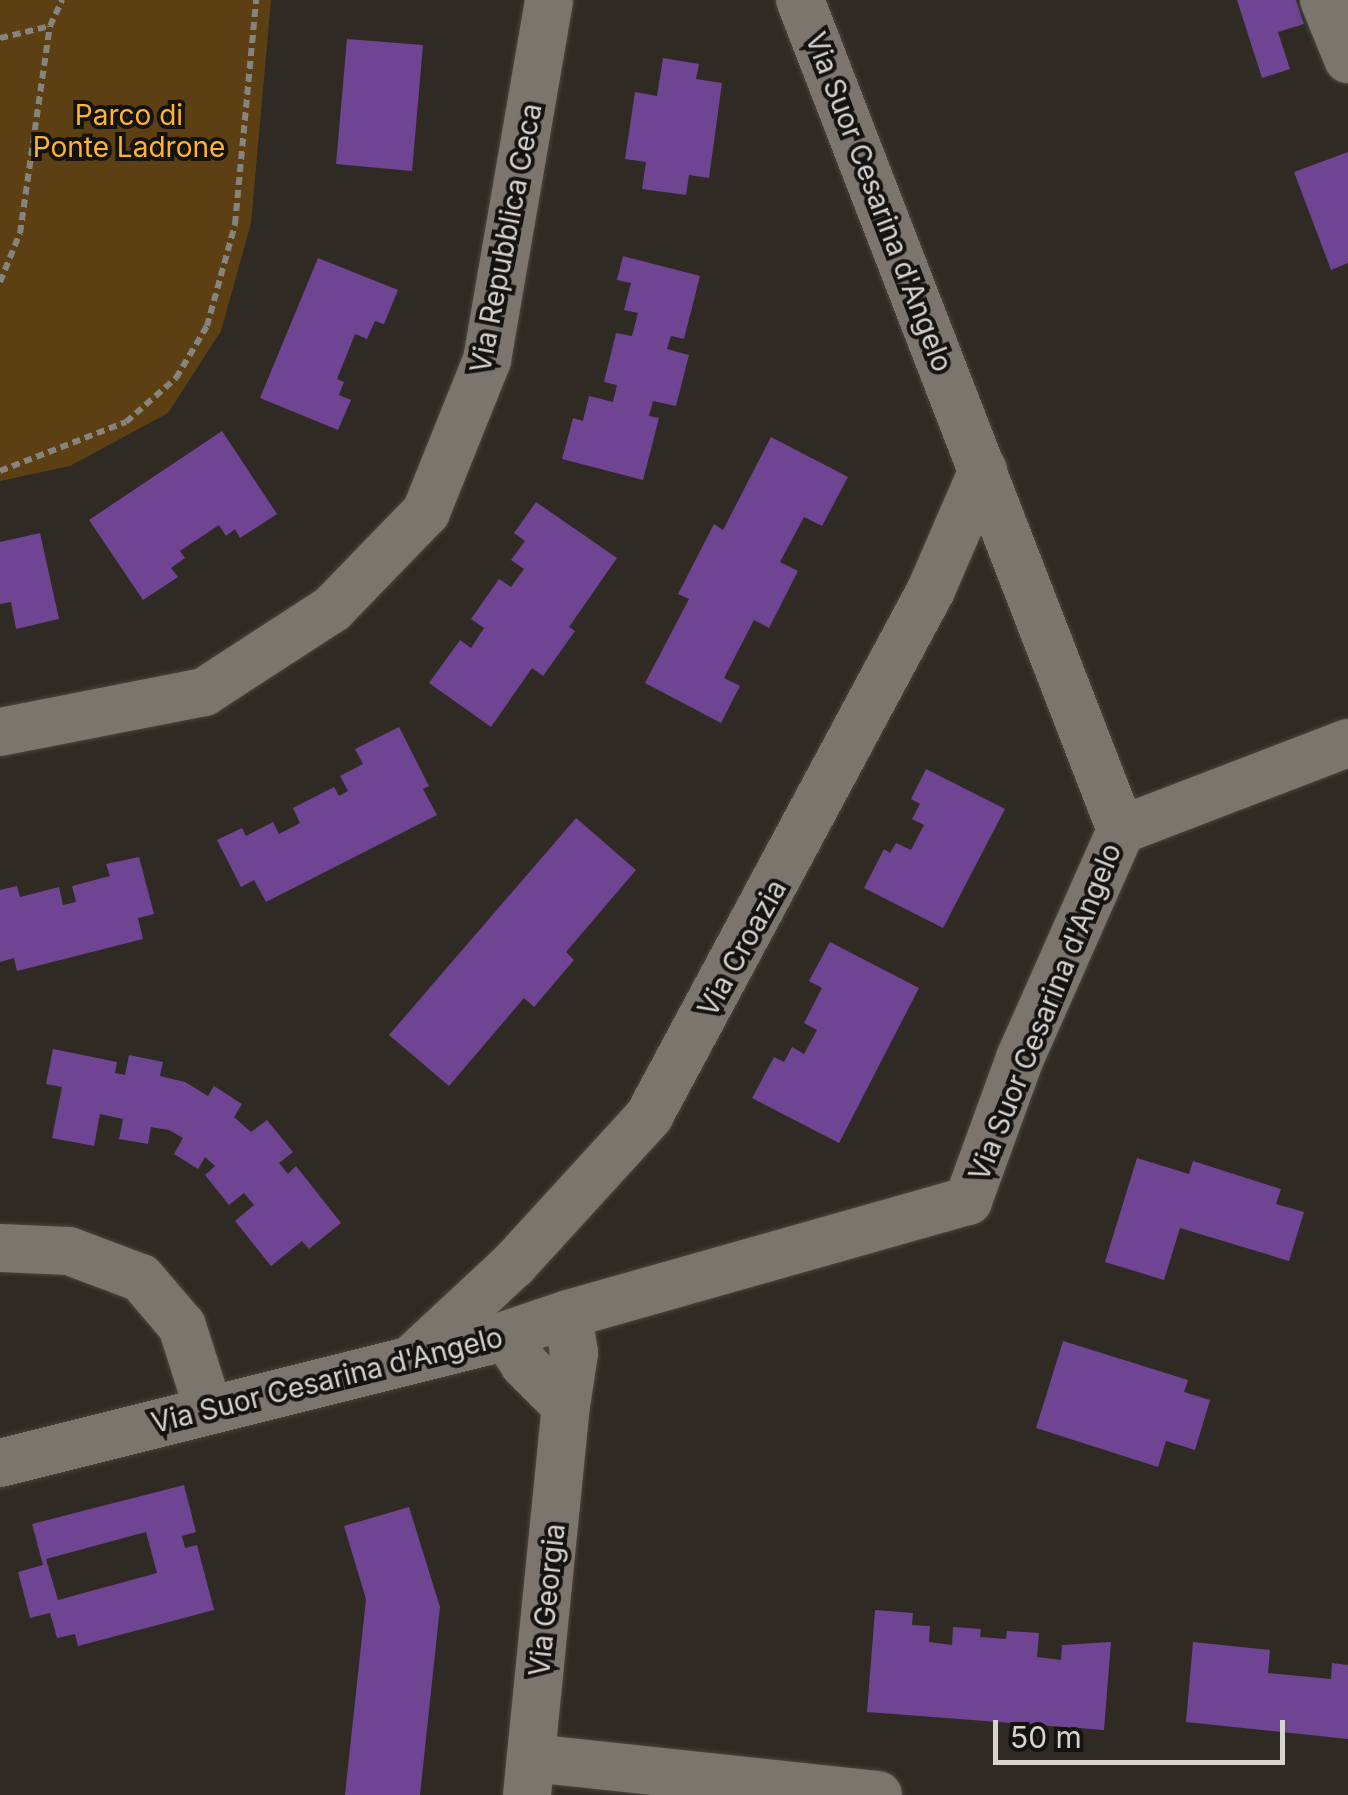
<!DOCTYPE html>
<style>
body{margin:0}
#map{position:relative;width:1348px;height:1795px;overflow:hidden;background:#2f2a23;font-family:Inter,sans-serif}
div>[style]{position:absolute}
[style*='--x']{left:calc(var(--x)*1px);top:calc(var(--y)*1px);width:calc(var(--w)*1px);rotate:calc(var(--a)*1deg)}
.green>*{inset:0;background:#5c4013}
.building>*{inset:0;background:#6f4593}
.path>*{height:6px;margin-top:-3px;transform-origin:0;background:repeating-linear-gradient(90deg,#87837d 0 8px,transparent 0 13px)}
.roads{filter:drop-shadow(0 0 2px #49453f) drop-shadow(0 0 2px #49453f)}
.street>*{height:48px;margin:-24px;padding:0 24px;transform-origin:24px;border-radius:24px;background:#7b756d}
span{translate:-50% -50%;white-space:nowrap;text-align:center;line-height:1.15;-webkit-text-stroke:8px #151310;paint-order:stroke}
.park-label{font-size:28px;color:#ffb332}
.street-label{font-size:28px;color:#d7d4cf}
.scale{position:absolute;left:993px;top:1720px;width:292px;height:45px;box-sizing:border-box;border:5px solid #d7d4cf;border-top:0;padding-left:12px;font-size:30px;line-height:35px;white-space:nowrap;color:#d7d4cf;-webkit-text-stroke:8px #151310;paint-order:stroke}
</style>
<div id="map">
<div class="green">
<div style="clip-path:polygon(0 0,271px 0,251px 223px,221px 331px,168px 413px,70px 466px,0 481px)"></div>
</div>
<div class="building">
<div style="clip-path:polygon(1237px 0,1296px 0,1304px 24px,1278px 32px,1290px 69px,1262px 78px)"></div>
<div style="clip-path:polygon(347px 39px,423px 45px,412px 171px,336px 164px)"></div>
<div style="clip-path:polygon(663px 58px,699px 64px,696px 79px,722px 83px,709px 178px,689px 175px,686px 195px,642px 189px,646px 162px,625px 159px,635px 92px,657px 96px)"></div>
<div style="clip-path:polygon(1348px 152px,1348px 263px,1331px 270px,1294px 172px)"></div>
<div style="clip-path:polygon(623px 256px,700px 276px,684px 339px,671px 336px,667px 349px,689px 355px,676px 406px,653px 401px,649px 416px,659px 418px,643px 480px,562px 459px,573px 418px,583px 421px,589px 396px,613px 402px,617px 385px,604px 382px,616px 333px,632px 336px,638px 313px,624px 310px,631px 283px,617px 280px)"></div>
<div style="clip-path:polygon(318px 258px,398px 290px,384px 324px,375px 321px,367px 339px,355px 334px,337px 379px,344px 382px,339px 395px,351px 400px,338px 430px,260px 398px)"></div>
<div style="clip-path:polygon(222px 431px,277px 514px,240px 538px,235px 529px,226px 536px,219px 525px,180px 551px,185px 558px,171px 568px,178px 577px,143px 600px,89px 520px)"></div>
<div style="clip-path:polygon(771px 437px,848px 477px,822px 526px,804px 517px,780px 562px,798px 571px,769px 628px,754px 620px,724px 678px,740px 686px,721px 723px,645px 683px,689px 599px,678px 594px,714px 524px,723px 530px)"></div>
<div style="clip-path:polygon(536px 502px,617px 558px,569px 627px,575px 631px,543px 676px,532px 668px,491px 727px,429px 683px,460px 640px,471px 648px,484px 628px,471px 619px,499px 579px,511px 587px,524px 569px,511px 560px,525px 541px,514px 533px)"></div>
<div style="clip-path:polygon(40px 533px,59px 619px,16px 629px,11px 602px,0 604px,0 542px)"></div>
<div style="clip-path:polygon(399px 727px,429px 786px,423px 789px,437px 815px,266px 902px,254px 880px,241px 887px,217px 840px,242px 828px,246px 836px,273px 822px,279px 834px,300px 823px,293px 808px,334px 787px,339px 796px,348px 791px,340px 776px,363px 764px,355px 749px)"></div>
<div style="clip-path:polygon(926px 769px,1005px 809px,943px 928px,864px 888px,884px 849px,890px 853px,896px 843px,911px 850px,924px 825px,912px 819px,920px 804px,911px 799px)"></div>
<div style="clip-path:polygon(576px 818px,636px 870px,566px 952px,574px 960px,534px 1007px,524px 998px,449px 1086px,389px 1035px)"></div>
<div style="clip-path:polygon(139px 857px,154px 914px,138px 918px,143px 939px,17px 971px,14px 958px,0 962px,0 890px,17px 886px,20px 897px,59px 887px,63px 905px,76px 902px,72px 886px,110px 876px,106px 864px)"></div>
<div style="clip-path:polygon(830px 942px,919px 988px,839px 1143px,752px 1098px,774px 1057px,784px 1062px,792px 1047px,804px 1054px,817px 1030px,804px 1023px,822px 988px,809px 981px)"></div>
<div style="clip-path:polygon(53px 1049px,117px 1062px,115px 1073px,125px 1075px,129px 1055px,163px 1062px,160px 1076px,185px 1082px,208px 1096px,214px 1086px,242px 1104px,234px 1117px,251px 1132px,267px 1120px,293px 1152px,279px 1163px,288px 1174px,296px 1166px,341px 1223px,309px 1249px,302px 1241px,271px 1266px,235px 1221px,254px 1205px,244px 1193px,229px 1205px,205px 1175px,215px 1166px,205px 1157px,198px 1169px,174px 1154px,183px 1138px,169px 1130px,151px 1127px,148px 1144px,119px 1139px,123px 1119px,100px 1114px,94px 1146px,52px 1138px,62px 1087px,46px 1084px)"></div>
<div style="clip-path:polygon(1137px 1158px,1189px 1174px,1193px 1161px,1281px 1189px,1276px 1204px,1304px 1212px,1289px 1261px,1180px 1228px,1164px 1280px,1105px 1262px)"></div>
<div style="clip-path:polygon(1063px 1341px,1188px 1380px,1184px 1392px,1210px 1400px,1195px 1450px,1166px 1441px,1158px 1467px,1036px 1428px)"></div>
<div style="clip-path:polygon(evenodd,184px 1485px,196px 1532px,182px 1536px,185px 1548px,197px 1545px,214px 1610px,78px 1646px,75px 1634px,57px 1638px,50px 1613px,30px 1618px,18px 1572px,43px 1565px,32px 1524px,184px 1485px,146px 1532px,157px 1573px,58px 1600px,46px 1559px,146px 1532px)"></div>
<div style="clip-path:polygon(409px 1507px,440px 1607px,420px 1795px,345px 1795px,366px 1599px,344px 1526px)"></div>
<div style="clip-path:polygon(875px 1610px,913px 1613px,912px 1625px,930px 1626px,929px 1642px,952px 1645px,953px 1627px,981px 1629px,980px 1637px,1006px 1639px,1007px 1631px,1039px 1633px,1037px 1657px,1061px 1660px,1062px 1645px,1111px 1642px,1104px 1730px,867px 1712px)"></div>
<div style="clip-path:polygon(1193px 1642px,1270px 1650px,1268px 1673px,1331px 1679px,1332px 1663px,1348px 1665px,1348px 1739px,1186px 1722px)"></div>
</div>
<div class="path">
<div style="--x:0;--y:38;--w:51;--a:-13.5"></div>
<div style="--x:50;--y:26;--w:29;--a:-65"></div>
<div style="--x:0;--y:282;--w:53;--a:-67.8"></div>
<div style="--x:20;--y:233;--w:209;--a:-81.8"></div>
<div style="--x:0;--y:471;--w:135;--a:-21.3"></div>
<div style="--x:126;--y:422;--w:67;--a:-41.3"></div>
<div style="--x:176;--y:378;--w:61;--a:-59.2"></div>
<div style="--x:207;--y:326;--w:106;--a:-74.6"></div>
<div style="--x:235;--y:224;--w:225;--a:-84.6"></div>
</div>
<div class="roads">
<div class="street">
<div style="--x:1324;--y:0;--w:64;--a:67.9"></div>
<div style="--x:0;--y:732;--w:208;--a:-11.1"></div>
<div style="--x:204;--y:692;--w:153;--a:-33"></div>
<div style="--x:332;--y:609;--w:135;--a:-45.9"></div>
<div style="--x:426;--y:512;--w:164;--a:-68.1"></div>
<div style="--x:487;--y:360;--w:365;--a:-80.2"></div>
<div style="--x:1121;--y:830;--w:243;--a:-21"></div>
<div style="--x:0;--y:1248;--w:69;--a:2.5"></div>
<div style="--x:69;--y:1251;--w:77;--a:20.6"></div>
<div style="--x:141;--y:1278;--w:63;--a:49.5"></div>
<div style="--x:182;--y:1326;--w:86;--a:72.4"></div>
<div style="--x:506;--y:1336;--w:33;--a:57"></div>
<div style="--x:524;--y:1364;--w:59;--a:45"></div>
<div style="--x:566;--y:1406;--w:54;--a:-81.4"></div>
<div style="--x:574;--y:1353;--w:39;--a:-99"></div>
<div style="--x:415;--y:1356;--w:135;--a:-42.9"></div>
<div style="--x:514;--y:1264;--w:200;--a:-47.6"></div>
<div style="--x:649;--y:1116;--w:597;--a:-61.8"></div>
<div style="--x:931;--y:590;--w:131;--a:-66.6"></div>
<div style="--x:0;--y:1463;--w:503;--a:-14.04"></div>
<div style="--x:488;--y:1341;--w:84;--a:-18.6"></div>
<div style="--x:568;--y:1314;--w:416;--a:-15.8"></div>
<div style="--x:968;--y:1201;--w:152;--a:-70"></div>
<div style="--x:1020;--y:1058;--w:249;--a:-66.1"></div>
<div style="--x:1121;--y:830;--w:890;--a:-111.14"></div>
<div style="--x:531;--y:1758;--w:349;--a:6.1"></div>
<div style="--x:527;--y:1795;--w:391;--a:-84.3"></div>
</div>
</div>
<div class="park-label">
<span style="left:129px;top:131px">Parco di<br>Ponte Ladrone</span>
</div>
<div class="street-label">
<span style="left:879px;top:202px;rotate:69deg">Via Suor Cesarina d'Angelo</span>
<span style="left:506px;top:238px;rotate:-79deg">Via Repubblica Ceca</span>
<span style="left:742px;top:948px;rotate:-61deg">Via Croazia</span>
<span style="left:1045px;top:1012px;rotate:-68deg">Via Suor Cesarina d'Angelo</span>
<span style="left:327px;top:1380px;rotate:-14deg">Via Suor Cesarina d'Angelo</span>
<span style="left:547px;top:1600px;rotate:-84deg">Via Georgia</span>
</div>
<div class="scale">50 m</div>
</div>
